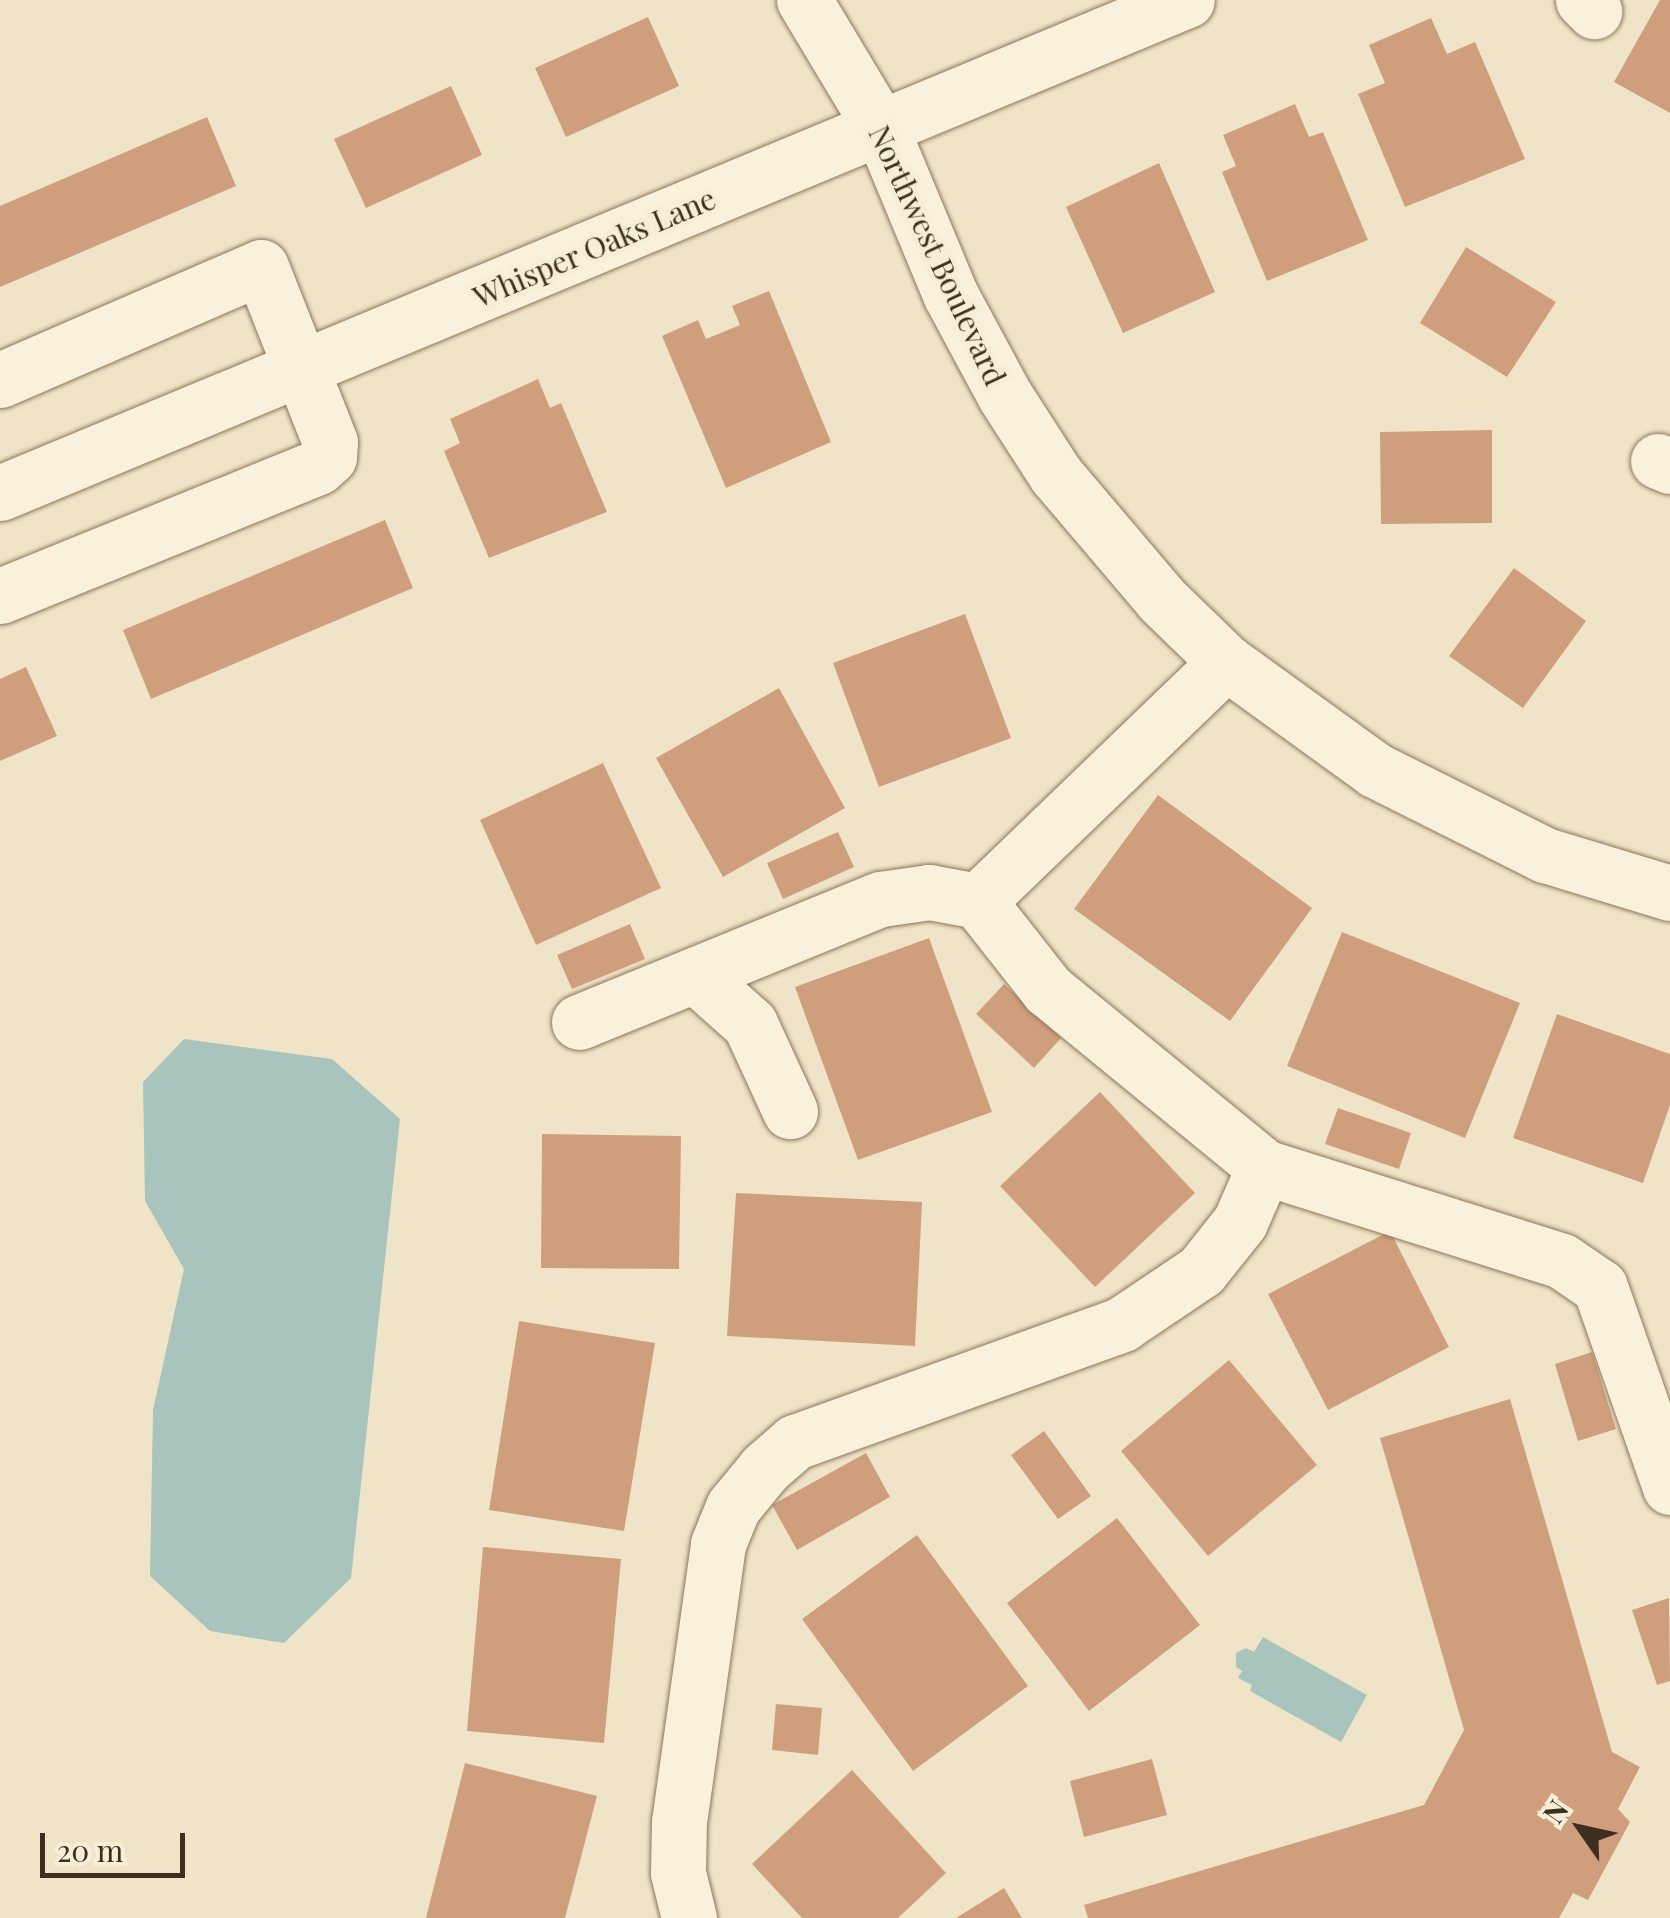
<!DOCTYPE html>
<style>
body{margin:0}
#map{position:relative;width:1670px;height:1918px;overflow:hidden;background:#f0e4c8;font-family:"Playfair Display",serif}
div>[style]{position:absolute}
[style*='--x']{left:calc(var(--x)*1px);top:calc(var(--y)*1px);width:calc(var(--w)*1px);rotate:calc(var(--a)*1deg)}
.water>*{inset:0;background:#a9c4bc}
.building>*{inset:0;background:#cf9f7d}
.roads{filter:drop-shadow(0 0 2px #8d765c) drop-shadow(0 0 2px #8d765c)}
.minor>*{height:55px;margin:-27.5px;padding:0 27.5px;transform-origin:27.5px;border-radius:27.5px;background:#faf1dc}
span{translate:-50% -50%;white-space:nowrap;text-align:center;line-height:1.15;-webkit-text-stroke:10px #f7eed8;paint-order:stroke}
.street-label{font-size:30px;color:#3d2e20}
.north{position:absolute;left:1530px;top:1778px;width:100px;height:100px;-webkit-text-stroke:8px #f7eed8;paint-order:stroke;rotate:304deg;font-size:28px;font-weight:700;line-height:40px;text-align:center;color:#3d2e20}
.north::after{content:'';display:block;margin:auto;width:35px;height:45px;background:#3d2e20;clip-path:polygon(50% 0,100% 100%,50% 72%,0 100%)}
.scale{position:absolute;left:40px;top:1833px;width:145px;height:45px;box-sizing:border-box;border:5px solid #3d2e20;border-top:0;padding-left:12px;font-size:30px;line-height:35px;white-space:nowrap;color:#3d2e20;-webkit-text-stroke:8px #f7eed8;paint-order:stroke}
</style>
<div id="map">
<div class="water">
<div style="clip-path:polygon(184px 1039px,332px 1059px,400px 1119px,351px 1578px,284px 1643px,210px 1631px,150px 1576px,153px 1410px,184px 1269px,145px 1201px,143px 1082px)"></div>
<div style="clip-path:polygon(1263px 1637px,1367px 1695px,1341px 1742px,1250px 1691px,1252px 1685px,1238px 1678px,1242px 1671px,1236px 1667px,1236px 1653px,1246px 1648px,1254px 1652px)"></div>
</div>
<div class="building">
<div style="clip-path:polygon(1660px 0,1670px 0,1670px 113px,1614px 82px)"></div>
<div style="clip-path:polygon(648px 17px,679px 86px,566px 137px,535px 68px)"></div>
<div style="clip-path:polygon(1431px 18px,1447px 54px,1475px 42px,1525px 159px,1405px 207px,1358px 94px,1385px 83px,1369px 45px)"></div>
<div style="clip-path:polygon(451px 86px,482px 155px,366px 208px,334px 139px)"></div>
<div style="clip-path:polygon(1295px 104px,1309px 137px,1323px 132px,1368px 240px,1267px 281px,1222px 172px,1236px 166px,1223px 135px)"></div>
<div style="clip-path:polygon(207px 117px,236px 186px,0 287px,0 206px)"></div>
<div style="clip-path:polygon(1159px 163px,1215px 292px,1123px 333px,1066px 207px)"></div>
<div style="clip-path:polygon(1466px 247px,1556px 302px,1507px 377px,1420px 323px)"></div>
<div style="clip-path:polygon(769px 291px,831px 442px,726px 488px,662px 336px,698px 320px,706px 339px,740px 325px,732px 306px)"></div>
<div style="clip-path:polygon(538px 379px,550px 408px,561px 403px,607px 512px,489px 558px,444px 451px,460px 443px,450px 419px)"></div>
<div style="clip-path:polygon(1492px 430px,1492px 523px,1381px 524px,1380px 432px)"></div>
<div style="clip-path:polygon(385px 520px,413px 588px,151px 699px,123px 630px)"></div>
<div style="clip-path:polygon(1514px 568px,1586px 621px,1523px 708px,1449px 656px)"></div>
<div style="clip-path:polygon(965px 614px,1011px 738px,879px 787px,833px 663px)"></div>
<div style="clip-path:polygon(26px 667px,57px 736px,0 761px,0 679px)"></div>
<div style="clip-path:polygon(779px 688px,845px 808px,723px 877px,656px 758px)"></div>
<div style="clip-path:polygon(603px 763px,661px 888px,536px 945px,480px 820px)"></div>
<div style="clip-path:polygon(1158px 795px,1312px 908px,1230px 1021px,1074px 909px)"></div>
<div style="clip-path:polygon(838px 832px,854px 867px,783px 899px,767px 863px)"></div>
<div style="clip-path:polygon(630px 924px,645px 959px,572px 989px,557px 955px)"></div>
<div style="clip-path:polygon(1342px 932px,1520px 1003px,1465px 1138px,1287px 1066px)"></div>
<div style="clip-path:polygon(929px 938px,992px 1112px,858px 1160px,795px 987px)"></div>
<div style="clip-path:polygon(1004px 984px,1061px 1038px,1034px 1068px,976px 1014px)"></div>
<div style="clip-path:polygon(1557px 1014px,1670px 1054px,1670px 1105px,1643px 1183px,1513px 1138px)"></div>
<div style="clip-path:polygon(1100px 1092px,1195px 1193px,1095px 1287px,1000px 1186px)"></div>
<div style="clip-path:polygon(1338px 1108px,1411px 1133px,1399px 1169px,1325px 1144px)"></div>
<div style="clip-path:polygon(542px 1134px,681px 1136px,679px 1269px,541px 1268px)"></div>
<div style="clip-path:polygon(736px 1193px,922px 1202px,915px 1346px,727px 1336px)"></div>
<div style="clip-path:polygon(1390px 1231px,1449px 1347px,1328px 1410px,1268px 1294px)"></div>
<div style="clip-path:polygon(519px 1321px,655px 1343px,624px 1531px,489px 1510px)"></div>
<div style="clip-path:polygon(1592px 1352px,1616px 1429px,1578px 1441px,1555px 1364px)"></div>
<div style="clip-path:polygon(1229px 1360px,1317px 1465px,1208px 1556px,1121px 1451px)"></div>
<div style="clip-path:polygon(1510px 1399px,1612px 1752px,1640px 1767px,1618px 1809px,1630px 1822px,1588px 1900px,1573px 1893px,1559px 1918px,1088px 1918px,1084px 1905px,1424px 1805px,1464px 1730px,1380px 1438px)"></div>
<div style="clip-path:polygon(1044px 1431px,1091px 1496px,1058px 1519px,1011px 1455px)"></div>
<div style="clip-path:polygon(866px 1453px,890px 1497px,797px 1550px,772px 1505px)"></div>
<div style="clip-path:polygon(1117px 1518px,1200px 1625px,1089px 1711px,1007px 1603px)"></div>
<div style="clip-path:polygon(917px 1535px,1028px 1686px,913px 1771px,802px 1619px)"></div>
<div style="clip-path:polygon(483px 1547px,621px 1559px,604px 1743px,467px 1731px)"></div>
<div style="clip-path:polygon(1669px 1598px,1670px 1681px,1657px 1685px,1632px 1610px)"></div>
<div style="clip-path:polygon(776px 1704px,822px 1708px,818px 1755px,772px 1750px)"></div>
<div style="clip-path:polygon(1152px 1759px,1167px 1815px,1084px 1837px,1070px 1781px)"></div>
<div style="clip-path:polygon(465px 1763px,597px 1796px,565px 1918px,426px 1918px)"></div>
<div style="clip-path:polygon(852px 1770px,946px 1873px,898px 1918px,802px 1918px,752px 1864px)"></div>
<div style="clip-path:polygon(1004px 1888px,1022px 1918px,956px 1918px)"></div>
</div>
<div class="roads">
<div class="minor">
<div style="--x:804;--y:0;--w:149;--a:59"></div>
<div style="--x:881;--y:128;--w:180;--a:67.4"></div>
<div style="--x:950;--y:294;--w:116;--a:61.7"></div>
<div style="--x:1005;--y:396;--w:94;--a:57.2"></div>
<div style="--x:1056;--y:475;--w:164;--a:49.7"></div>
<div style="--x:1162;--y:600;--w:89;--a:44.1"></div>
<div style="--x:1226;--y:662;--w:184;--a:35.9"></div>
<div style="--x:1375;--y:770;--w:190;--a:26.6"></div>
<div style="--x:1545;--y:855;--w:131;--a:16.9"></div>
<div style="--x:1583;--y:0;--w:16;--a:45"></div>
<div style="--x:0;--y:380;--w:284;--a:-23.4"></div>
<div style="--x:261;--y:267;--w:188;--a:68.5"></div>
<div style="--x:330;--y:442;--w:15;--a:94"></div>
<div style="--x:329;--y:457;--w:15;--a:138"></div>
<div style="--x:318;--y:467;--w:343;--a:157.9"></div>
<div style="--x:1658;--y:461;--w:13;--a:23"></div>
<div style="--x:0;--y:493;--w:1285;--a:-22.55"></div>
<div style="--x:978;--y:901;--w:113;--a:51.8"></div>
<div style="--x:1048;--y:990;--w:279;--a:39.3"></div>
<div style="--x:1264;--y:1167;--w:312;--a:17.5"></div>
<div style="--x:1562;--y:1261;--w:46;--a:34.4"></div>
<div style="--x:1600;--y:1287;--w:212;--a:70.7"></div>
<div style="--x:695;--y:975;--w:74;--a:41.7"></div>
<div style="--x:750;--y:1024;--w:96;--a:65.3"></div>
<div style="--x:579;--y:1022;--w:326;--a:-22.2"></div>
<div style="--x:881;--y:899;--w:49;--a:-8.3"></div>
<div style="--x:929;--y:892;--w:50;--a:10.4"></div>
<div style="--x:978;--y:901;--w:344;--a:-43.9"></div>
<div style="--x:689;--y:1918;--w:46;--a:-103.7"></div>
<div style="--x:678;--y:1873;--w:51;--a:-88.9"></div>
<div style="--x:679;--y:1822;--w:281;--a:-82"></div>
<div style="--x:718;--y:1544;--w:40;--a:-68"></div>
<div style="--x:733;--y:1507;--w:50;--a:-50.6"></div>
<div style="--x:765;--y:1468;--w:40;--a:-41"></div>
<div style="--x:795;--y:1442;--w:348;--a:-19.8"></div>
<div style="--x:1122;--y:1324;--w:95;--a:-33.9"></div>
<div style="--x:1201;--y:1271;--w:63;--a:-51.5"></div>
<div style="--x:1240;--y:1222;--w:60;--a:-66.4"></div>
</div>
</div>
<div class="street-label">
<span style="left:594px;top:247px;rotate:-23deg">Whisper Oaks Lane</span>
<span style="left:938px;top:255px;rotate:65deg">Northwest Boulevard</span>
</div>
<div class="north">N</div>
<div class="scale">20 m</div>
</div>
